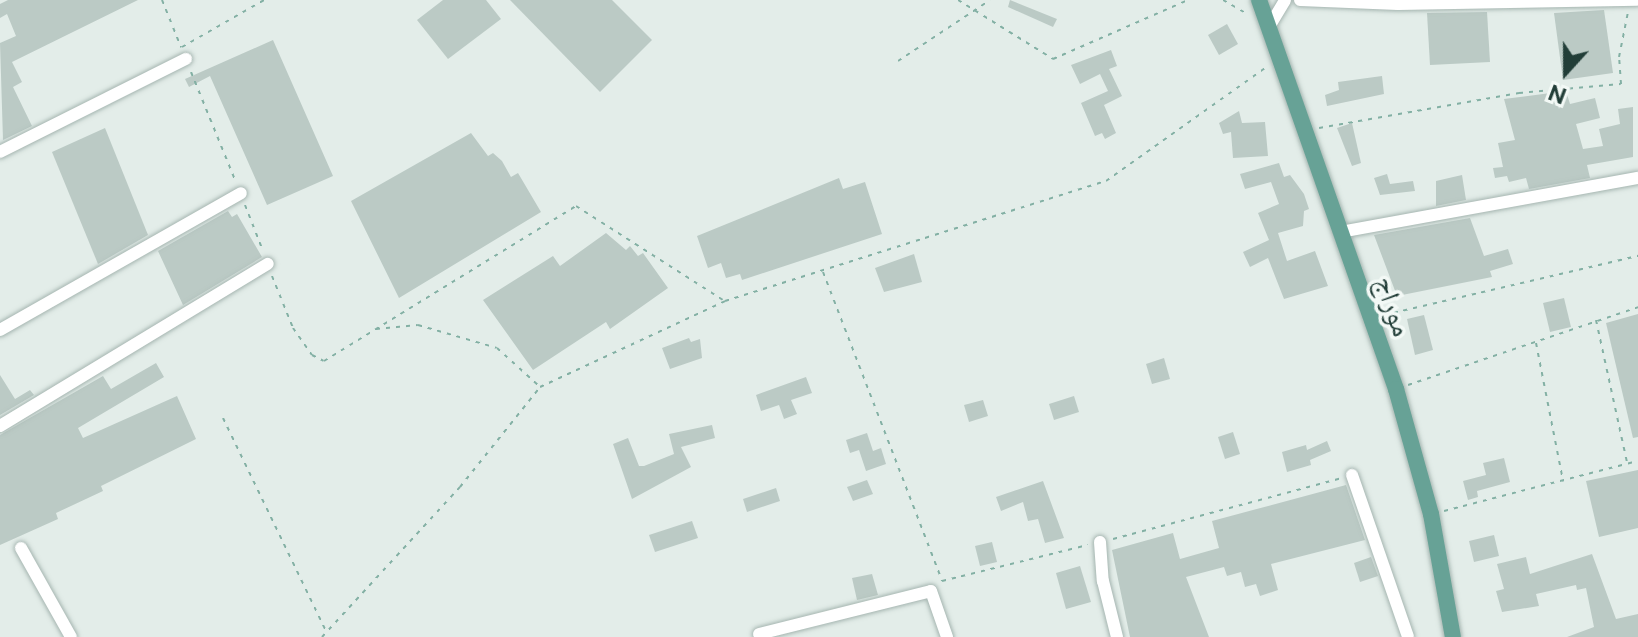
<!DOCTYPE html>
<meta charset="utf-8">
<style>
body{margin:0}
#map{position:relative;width:1638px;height:637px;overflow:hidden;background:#e3ede9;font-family:"Public Sans","Noto Naskh Arabic",sans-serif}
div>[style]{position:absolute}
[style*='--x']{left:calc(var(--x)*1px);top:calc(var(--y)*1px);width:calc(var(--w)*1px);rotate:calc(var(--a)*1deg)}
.building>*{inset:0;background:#bbcac5}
.path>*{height:2px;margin-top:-1px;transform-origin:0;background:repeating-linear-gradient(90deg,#83b0a4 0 4px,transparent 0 10px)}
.roads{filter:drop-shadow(0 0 2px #a5b5b0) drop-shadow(0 0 2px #a5b5b0)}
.minor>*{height:12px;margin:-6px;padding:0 6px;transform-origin:6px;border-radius:6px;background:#fff}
.major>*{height:16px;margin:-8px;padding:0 8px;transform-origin:8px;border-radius:8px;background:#67a296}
span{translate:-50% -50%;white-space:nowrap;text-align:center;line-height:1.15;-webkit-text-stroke:7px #f3f9f6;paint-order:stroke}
.street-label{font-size:28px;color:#223e38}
.north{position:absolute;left:1526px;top:32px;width:80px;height:80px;-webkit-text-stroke:6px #f3f9f6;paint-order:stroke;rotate:201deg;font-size:22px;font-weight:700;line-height:32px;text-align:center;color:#223e38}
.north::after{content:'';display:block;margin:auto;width:28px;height:36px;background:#223e38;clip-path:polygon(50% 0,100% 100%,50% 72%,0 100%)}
</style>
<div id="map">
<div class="building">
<div style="clip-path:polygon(8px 0,138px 0,12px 62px,22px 82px,13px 87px,32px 126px,3px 140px,0 43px,16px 36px,7px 14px,0 18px,0 4px)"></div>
<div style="clip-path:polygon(443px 0,486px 0,501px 19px,448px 59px,417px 20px)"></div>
<div style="clip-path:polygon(510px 0,612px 0,652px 40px,600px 92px)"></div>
<div style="clip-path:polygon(1010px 0,1057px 19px,1053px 27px,1008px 7px)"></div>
<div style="clip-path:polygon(1604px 10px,1613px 73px,1563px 80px,1554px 13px)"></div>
<div style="clip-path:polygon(1487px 12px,1490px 62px,1430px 65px,1427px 13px)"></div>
<div style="clip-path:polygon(1227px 24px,1238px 44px,1219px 55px,1208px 35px)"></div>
<div style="clip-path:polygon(273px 40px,333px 176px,267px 205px,210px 76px,189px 87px,185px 79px)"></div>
<div style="clip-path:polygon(1111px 50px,1117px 66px,1109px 69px,1122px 96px,1104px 105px,1116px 133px,1105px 139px,1102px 133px,1095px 136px,1081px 103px,1108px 91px,1100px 74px,1080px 84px,1071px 65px)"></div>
<div style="clip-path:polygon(1382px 76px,1384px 94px,1327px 106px,1325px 95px,1339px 90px,1338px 82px)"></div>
<div style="clip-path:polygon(1566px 91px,1570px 104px,1595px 98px,1600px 118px,1576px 124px,1583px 149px,1603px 146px,1599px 129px,1620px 124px,1618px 109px,1633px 107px,1633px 157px,1587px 165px,1590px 178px,1529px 189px,1526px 178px,1509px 182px,1507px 176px,1495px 178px,1493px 168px,1503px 167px,1498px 143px,1515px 140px,1504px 99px)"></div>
<div style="clip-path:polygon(1239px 111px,1242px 123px,1265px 122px,1268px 156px,1233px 158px,1231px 132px,1223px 134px,1219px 123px)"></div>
<div style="clip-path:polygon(1352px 123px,1361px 163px,1352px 166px,1337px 128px)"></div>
<div style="clip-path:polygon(105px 128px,148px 235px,98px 264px,52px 152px)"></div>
<div style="clip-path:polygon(471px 133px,488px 156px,493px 153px,502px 161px,511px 177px,518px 173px,541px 212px,399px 298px,351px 201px)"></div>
<div style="clip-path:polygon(1279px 163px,1284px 177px,1290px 175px,1304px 194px,1309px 209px,1304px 211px,1303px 226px,1278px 233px,1287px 261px,1315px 251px,1328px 286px,1284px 299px,1268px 258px,1250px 267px,1243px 252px,1269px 240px,1258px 213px,1279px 204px,1271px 182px,1245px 189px,1240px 174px)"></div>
<div style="clip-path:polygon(1387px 174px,1390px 184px,1413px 181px,1415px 191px,1380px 195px,1374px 178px)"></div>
<div style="clip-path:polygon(1462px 175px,1466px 200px,1436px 206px,1436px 181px)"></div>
<div style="clip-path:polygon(839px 178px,843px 189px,865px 182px,882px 234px,742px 280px,740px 274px,726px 278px,721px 263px,708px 268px,697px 236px)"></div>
<div style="clip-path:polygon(228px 211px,232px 217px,237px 214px,262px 257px,183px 305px,158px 251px)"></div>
<div style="clip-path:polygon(1470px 218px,1484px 256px,1508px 249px,1513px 264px,1490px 271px,1492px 277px,1397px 296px,1374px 235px)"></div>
<div style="clip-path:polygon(606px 233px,626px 250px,630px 246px,638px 256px,643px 253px,668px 288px,610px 329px,606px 322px,533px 370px,483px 300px,553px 256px,560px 266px)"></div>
<div style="clip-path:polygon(914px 254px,922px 282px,884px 292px,875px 268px)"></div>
<div style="clip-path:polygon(1564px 298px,1571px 327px,1550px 332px,1543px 303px)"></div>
<div style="clip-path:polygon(1638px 314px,1638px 437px,1633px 438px,1606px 323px)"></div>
<div style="clip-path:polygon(1424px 315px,1433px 350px,1415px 355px,1407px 319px)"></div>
<div style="clip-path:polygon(689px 338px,691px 342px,700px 339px,702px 358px,670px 369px,662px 348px)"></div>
<div style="clip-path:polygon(1164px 358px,1170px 379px,1152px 384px,1146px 364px)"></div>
<div style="clip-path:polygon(156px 363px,164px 377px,78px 428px,83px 438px,177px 396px,196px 439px,101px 486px,103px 491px,56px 513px,58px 519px,0 545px,0 435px,103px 376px,111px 389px)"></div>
<div style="clip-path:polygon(0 375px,15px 399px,30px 390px,34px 395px,0 415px)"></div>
<div style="clip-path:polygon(806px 377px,812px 393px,791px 400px,797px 414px,784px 419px,779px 405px,761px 411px,756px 395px)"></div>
<div style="clip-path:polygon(1074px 396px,1079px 412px,1054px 420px,1049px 404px)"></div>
<div style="clip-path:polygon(983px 400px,988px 416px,969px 422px,964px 405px)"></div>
<div style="clip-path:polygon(712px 425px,715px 438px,681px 447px,691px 467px,632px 499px,613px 444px,628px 438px,639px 466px,644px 466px,674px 454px,669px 434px)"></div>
<div style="clip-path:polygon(1233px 432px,1240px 454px,1225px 459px,1218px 437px)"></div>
<div style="clip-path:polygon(867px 433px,873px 451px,881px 448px,886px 464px,866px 471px,859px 450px,850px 453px,846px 440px)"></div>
<div style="clip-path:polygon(1327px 441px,1331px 451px,1310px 460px,1311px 465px,1287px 472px,1282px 452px,1306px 445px,1307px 450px)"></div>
<div style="clip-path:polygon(1504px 458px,1510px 482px,1477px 491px,1478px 497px,1468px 500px,1463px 481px,1486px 475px,1483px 463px)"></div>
<div style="clip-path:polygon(1638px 470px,1638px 528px,1599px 537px,1586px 481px)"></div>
<div style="clip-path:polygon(867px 480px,873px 494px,853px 501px,847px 487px)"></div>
<div style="clip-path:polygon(1043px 481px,1064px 538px,1045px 543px,1038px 519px,1028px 521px,1023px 502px,1001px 511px,996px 497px)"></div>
<div style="clip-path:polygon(1346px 485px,1365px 540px,1271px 564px,1278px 590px,1260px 596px,1256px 584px,1245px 587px,1241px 572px,1227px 576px,1224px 567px,1186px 577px,1209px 637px,1130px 637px,1112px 550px,1173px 533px,1180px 559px,1219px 548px,1212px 521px)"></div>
<div style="clip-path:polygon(776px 488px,780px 501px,747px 512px,743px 499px)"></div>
<div style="clip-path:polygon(692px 521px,698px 538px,655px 552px,649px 535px)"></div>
<div style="clip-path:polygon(1494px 535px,1499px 556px,1474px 562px,1469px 541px)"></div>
<div style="clip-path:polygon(992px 542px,997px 562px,980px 566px,975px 546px)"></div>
<div style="clip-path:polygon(1592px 554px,1616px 619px,1638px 614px,1638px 637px,1567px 637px,1594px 627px,1586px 588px,1577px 590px,1576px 585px,1536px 594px,1539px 606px,1502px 612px,1496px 591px,1504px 589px,1497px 564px,1526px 557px,1530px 574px)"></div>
<div style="clip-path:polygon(1371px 557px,1378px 576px,1360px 582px,1354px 563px)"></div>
<div style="clip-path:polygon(1080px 566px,1091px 602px,1066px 609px,1056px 573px)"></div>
<div style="clip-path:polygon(872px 574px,878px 595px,857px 600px,852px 578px)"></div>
</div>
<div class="path">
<div style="--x:162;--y:0;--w:51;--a:68"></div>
<div style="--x:958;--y:0;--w:112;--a:31.8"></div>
<div style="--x:1053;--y:59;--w:147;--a:-23.6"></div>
<div style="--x:1223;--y:0;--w:28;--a:30"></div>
<div style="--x:182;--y:47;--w:95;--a:-29.8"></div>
<div style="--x:898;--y:61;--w:110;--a:-33.5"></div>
<div style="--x:191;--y:72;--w:117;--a:67.8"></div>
<div style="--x:1319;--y:128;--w:203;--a:-9.9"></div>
<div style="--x:1519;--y:93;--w:102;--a:-5"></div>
<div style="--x:1621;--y:84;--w:27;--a:-94"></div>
<div style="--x:1619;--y:57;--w:46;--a:-78.7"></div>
<div style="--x:245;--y:205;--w:49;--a:68.6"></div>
<div style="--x:823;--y:272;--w:331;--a:68.9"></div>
<div style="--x:942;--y:581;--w:150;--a:-13.9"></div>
<div style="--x:272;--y:276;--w:56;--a:68"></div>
<div style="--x:293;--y:328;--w:33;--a:55"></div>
<div style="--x:312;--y:355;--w:13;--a:27"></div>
<div style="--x:324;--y:361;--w:296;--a:-31.6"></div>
<div style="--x:576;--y:206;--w:174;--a:32.6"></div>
<div style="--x:1384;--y:315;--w:261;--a:-13.1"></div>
<div style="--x:1596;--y:320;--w:145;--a:77.7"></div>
<div style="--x:376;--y:329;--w:42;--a:-5.4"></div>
<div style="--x:418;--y:325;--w:82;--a:16.2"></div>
<div style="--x:497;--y:348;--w:57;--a:42.1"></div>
<div style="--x:1536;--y:343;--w:141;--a:78.9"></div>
<div style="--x:1408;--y:385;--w:243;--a:-18.7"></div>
<div style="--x:223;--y:418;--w:237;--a:64.2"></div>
<div style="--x:1444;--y:511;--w:200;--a:-14.5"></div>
<div style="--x:1113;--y:539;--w:234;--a:-14.9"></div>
<div style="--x:322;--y:637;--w:204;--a:-47.4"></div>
<div style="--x:460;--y:487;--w:128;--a:-51.3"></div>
<div style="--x:540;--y:387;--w:204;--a:-24.9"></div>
<div style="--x:725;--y:301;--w:399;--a:-17.5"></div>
<div style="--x:1106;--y:181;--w:199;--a:-35.4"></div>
</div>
<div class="roads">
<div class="minor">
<div style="--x:1300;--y:0;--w:98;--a:2.3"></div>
<div style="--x:1398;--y:4;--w:239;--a:-1"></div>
<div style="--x:1269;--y:27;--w:31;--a:-59"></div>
<div style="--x:0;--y:152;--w:208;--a:-26.6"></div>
<div style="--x:1340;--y:232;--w:303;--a:-10.3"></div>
<div style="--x:0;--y:330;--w:277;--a:-29.6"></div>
<div style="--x:0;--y:426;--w:313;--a:-31.2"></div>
<div style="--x:1352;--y:475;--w:171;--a:70.9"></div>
<div style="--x:1100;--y:542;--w:39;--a:86"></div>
<div style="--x:1103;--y:581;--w:58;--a:76"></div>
<div style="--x:21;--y:548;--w:102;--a:60.7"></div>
<div style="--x:759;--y:634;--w:177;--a:-14"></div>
<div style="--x:931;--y:591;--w:49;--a:70.8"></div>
</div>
<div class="major">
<div style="--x:1259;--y:0;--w:412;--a:70.6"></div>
<div style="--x:1396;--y:389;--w:130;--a:74.4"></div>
<div style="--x:1431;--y:514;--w:125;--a:79.9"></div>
</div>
</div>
<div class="street-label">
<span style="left:1394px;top:306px;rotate:71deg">موراج</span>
</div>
<div class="north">N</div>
</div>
